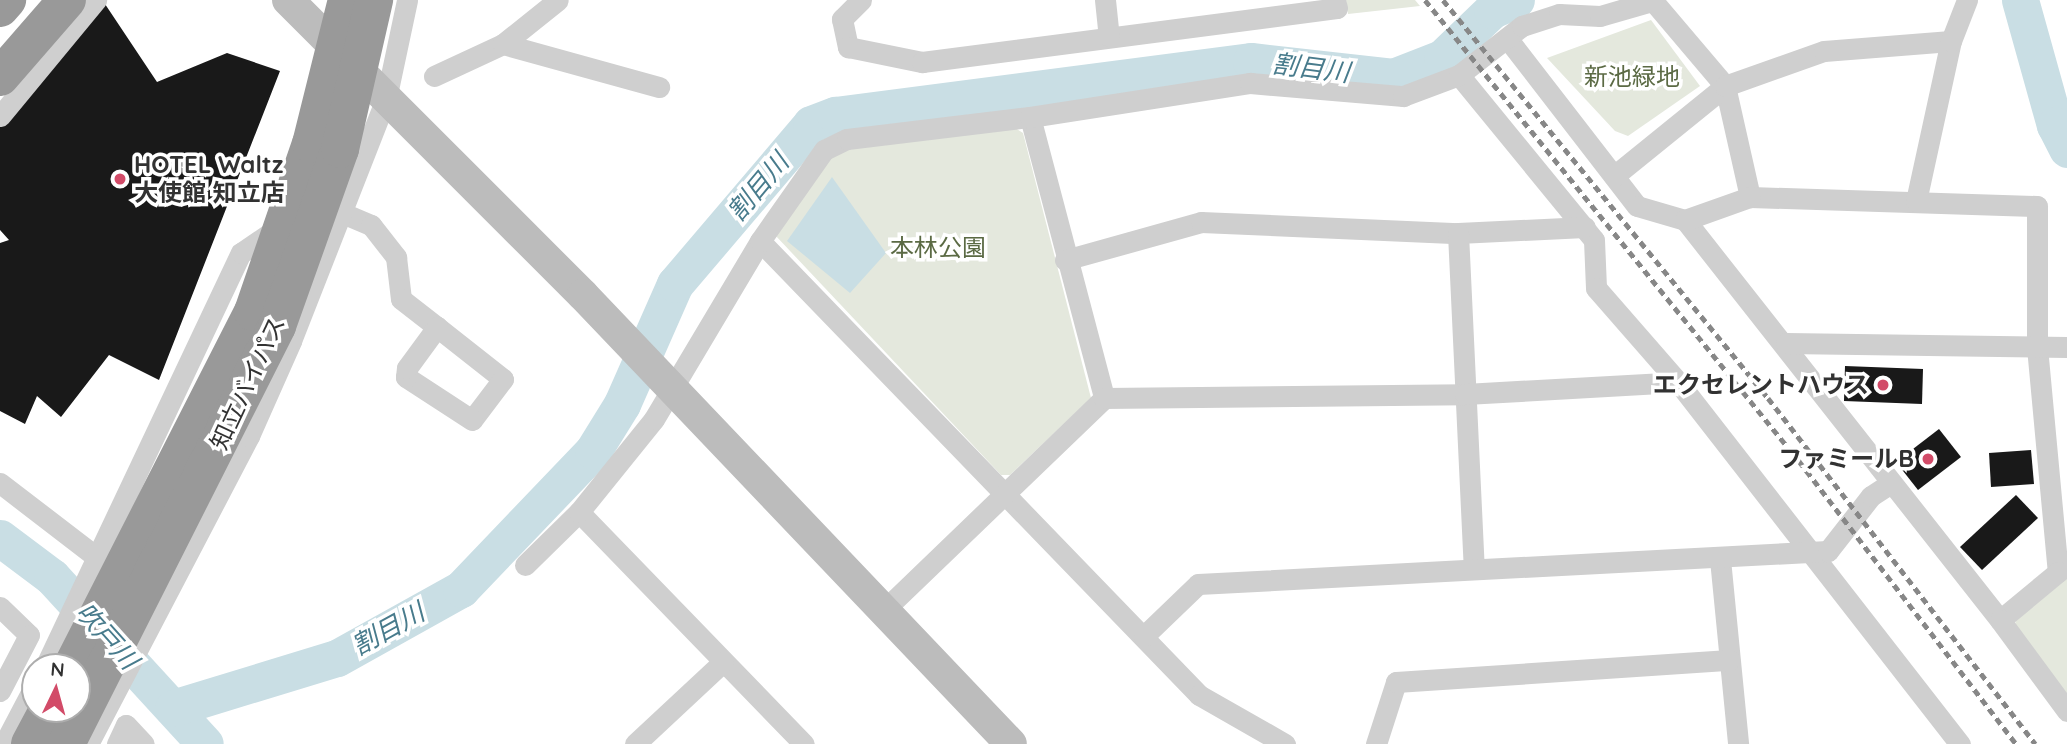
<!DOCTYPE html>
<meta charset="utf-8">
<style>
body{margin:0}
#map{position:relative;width:2067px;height:744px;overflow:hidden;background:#fff;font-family:Quicksand,"Noto Sans JP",sans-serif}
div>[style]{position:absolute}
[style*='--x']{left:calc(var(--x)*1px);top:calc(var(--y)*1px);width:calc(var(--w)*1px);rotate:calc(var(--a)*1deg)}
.green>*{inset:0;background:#e4e8dd}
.water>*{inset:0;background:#c9dee4}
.river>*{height:37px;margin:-18.5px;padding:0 18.5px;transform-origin:18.5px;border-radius:18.5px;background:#c9dee4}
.building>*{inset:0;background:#191919}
.street>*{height:21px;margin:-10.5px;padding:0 10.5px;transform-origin:10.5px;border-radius:10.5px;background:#cfcfcf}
.secondary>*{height:32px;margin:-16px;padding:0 16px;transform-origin:16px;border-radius:16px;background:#bcbcbc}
.highway>*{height:38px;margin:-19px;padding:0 19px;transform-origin:19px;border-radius:19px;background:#999}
.rail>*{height:5px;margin-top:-2.5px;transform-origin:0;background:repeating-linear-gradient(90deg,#878787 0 7px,transparent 0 12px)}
.highway-bridge>*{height:38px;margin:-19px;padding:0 19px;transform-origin:19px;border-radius:19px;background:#999}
.dots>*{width:19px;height:19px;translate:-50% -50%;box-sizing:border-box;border:4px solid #fff;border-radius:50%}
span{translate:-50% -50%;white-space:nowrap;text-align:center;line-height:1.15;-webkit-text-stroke:7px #fff;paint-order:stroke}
.park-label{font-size:24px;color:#5b6a44}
.poi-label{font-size:24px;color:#323232;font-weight:700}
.left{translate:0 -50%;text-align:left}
.right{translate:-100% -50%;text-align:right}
.street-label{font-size:24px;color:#323232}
.water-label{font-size:26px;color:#487b8c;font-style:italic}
.north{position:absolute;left:21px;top:653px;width:70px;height:70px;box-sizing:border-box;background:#fff;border:2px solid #adadad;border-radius:50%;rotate:5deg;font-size:19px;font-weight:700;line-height:28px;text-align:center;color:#323232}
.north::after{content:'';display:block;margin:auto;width:24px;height:32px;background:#d24b68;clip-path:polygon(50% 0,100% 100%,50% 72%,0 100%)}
</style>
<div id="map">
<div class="green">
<div style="clip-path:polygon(1346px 0,1415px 0,1420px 6px,1348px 14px)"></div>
<div style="clip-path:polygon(1651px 20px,1700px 86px,1628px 136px,1615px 131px,1547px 58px)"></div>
<div style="clip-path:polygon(1012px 126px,1023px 133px,1091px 398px,1010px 475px,1001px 475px,775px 235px,830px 159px,842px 150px)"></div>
<div style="clip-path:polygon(2067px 578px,2067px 694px,2015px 627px,2016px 617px)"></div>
</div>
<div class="water">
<div style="clip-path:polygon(832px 177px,886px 253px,850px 293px,787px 241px)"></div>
</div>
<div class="river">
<div style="--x:2020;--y:0;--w:130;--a:74.4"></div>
<div style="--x:2055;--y:125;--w:27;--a:63"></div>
<div style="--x:0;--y:538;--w:65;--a:36.9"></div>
<div style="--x:52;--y:577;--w:226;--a:47.5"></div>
<div style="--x:173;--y:708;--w:171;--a:-17"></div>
<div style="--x:337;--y:658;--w:142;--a:-29.1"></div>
<div style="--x:461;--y:589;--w:191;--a:-46.3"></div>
<div style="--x:593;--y:451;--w:55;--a:-58.3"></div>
<div style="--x:622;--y:404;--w:131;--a:-66.2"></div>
<div style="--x:675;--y:284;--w:210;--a:-49.6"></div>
<div style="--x:811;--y:124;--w:26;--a:-21"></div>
<div style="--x:835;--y:115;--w:419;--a:-7.4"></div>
<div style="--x:1251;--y:61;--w:143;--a:6.4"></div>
<div style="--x:1393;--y:77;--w:53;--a:-21.2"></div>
<div style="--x:1442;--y:58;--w:69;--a:-43.8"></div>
<div style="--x:1492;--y:10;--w:26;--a:-23"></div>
</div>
<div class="building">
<div style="clip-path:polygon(105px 4px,157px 82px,227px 53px,280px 71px,159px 380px,109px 355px,61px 417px,37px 396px,25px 424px,0 411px,0 243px,9px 240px,0 230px,0 127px)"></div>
<div style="clip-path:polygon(1845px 366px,1923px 369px,1922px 404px,1844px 401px)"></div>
<div style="clip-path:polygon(1939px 429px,1961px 457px,1918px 490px,1896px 462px)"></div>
<div style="clip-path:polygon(2031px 450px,2034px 484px,1991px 487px,1989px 453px)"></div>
<div style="clip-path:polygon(2016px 495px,2038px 518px,1982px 570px,1960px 547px)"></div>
</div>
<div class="street">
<div style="--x:861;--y:0;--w:27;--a:135"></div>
<div style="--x:842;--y:19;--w:29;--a:78"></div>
<div style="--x:848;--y:47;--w:76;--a:11.5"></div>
<div style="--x:922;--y:62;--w:418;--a:-7.4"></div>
<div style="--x:1337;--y:8;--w:8;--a:-104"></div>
<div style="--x:1105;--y:0;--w:36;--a:84"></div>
<div style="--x:1653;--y:1;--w:111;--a:49.7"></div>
<div style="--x:1725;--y:86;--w:114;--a:77.3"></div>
<div style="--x:1507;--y:38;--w:212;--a:52.3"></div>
<div style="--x:1637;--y:206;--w:50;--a:16.3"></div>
<div style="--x:503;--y:44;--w:162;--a:15.4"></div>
<div style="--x:1459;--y:75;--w:213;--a:50.7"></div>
<div style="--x:1594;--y:240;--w:48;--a:87.6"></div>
<div style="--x:1596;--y:288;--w:125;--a:48.9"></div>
<div style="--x:1678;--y:382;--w:459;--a:52.1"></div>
<div style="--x:434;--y:76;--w:76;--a:-24.9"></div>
<div style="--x:503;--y:44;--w:70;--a:-38.7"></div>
<div style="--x:0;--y:116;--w:151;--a:-50.4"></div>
<div style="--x:1030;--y:117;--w:291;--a:75.2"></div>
<div style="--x:1614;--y:176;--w:143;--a:-39"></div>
<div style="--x:1725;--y:86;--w:105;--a:-19.5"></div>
<div style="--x:1824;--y:51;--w:127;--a:-4.5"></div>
<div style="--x:1750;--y:197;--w:287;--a:1.8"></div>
<div style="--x:2037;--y:206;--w:141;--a:90"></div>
<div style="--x:2037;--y:347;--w:226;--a:84.7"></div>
<div style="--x:2058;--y:572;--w:75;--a:140.4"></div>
<div style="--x:2000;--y:620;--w:509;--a:-128.22"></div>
<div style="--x:1685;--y:220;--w:69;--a:-19.5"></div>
<div style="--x:1916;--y:201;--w:164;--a:-77.7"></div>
<div style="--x:1951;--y:41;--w:44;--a:-68.7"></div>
<div style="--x:340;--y:212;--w:34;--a:23"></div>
<div style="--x:371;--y:225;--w:41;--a:52"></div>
<div style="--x:396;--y:257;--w:42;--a:83.2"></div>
<div style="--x:401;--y:299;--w:46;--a:37.9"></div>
<div style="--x:437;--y:327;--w:84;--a:38.2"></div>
<div style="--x:503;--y:379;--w:51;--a:127.1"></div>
<div style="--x:472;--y:420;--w:79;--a:-146.9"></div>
<div style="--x:406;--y:377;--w:9;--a:-84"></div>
<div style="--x:407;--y:368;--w:51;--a:-53.8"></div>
<div style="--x:1458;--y:233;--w:127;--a:-2.7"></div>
<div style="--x:760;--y:241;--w:632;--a:45.96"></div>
<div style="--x:1199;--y:695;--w:99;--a:29.7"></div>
<div style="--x:1065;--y:260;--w:141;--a:-15.6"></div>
<div style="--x:1201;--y:222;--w:257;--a:2.5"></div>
<div style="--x:1458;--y:233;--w:336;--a:87.3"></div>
<div style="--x:1786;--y:343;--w:281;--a:0.8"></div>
<div style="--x:0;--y:483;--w:118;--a:37.5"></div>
<div style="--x:579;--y:512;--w:323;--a:45.9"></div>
<div style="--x:1720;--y:559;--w:186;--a:84.4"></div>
<div style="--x:525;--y:565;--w:76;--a:-44.5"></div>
<div style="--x:579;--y:512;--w:119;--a:-51.1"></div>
<div style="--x:654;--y:419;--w:207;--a:-59.2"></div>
<div style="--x:760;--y:241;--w:111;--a:-54.9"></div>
<div style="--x:824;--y:150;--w:25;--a:-26"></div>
<div style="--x:847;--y:139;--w:184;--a:-6.9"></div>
<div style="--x:1030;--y:117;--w:223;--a:-8.8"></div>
<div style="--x:1250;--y:83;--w:154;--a:4.9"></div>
<div style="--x:1403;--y:96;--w:60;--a:-20.6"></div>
<div style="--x:1459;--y:75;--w:80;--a:-37.9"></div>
<div style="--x:1522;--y:26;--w:39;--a:-18"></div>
<div style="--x:1559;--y:14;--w:41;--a:2.8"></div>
<div style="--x:1600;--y:16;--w:57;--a:-16.2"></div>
<div style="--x:0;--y:607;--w:40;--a:44"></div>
<div style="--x:29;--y:635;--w:63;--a:117.4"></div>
<div style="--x:882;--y:612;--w:308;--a:-43.9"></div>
<div style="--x:1104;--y:398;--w:361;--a:-0.6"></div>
<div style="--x:1465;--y:394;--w:213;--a:-3.2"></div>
<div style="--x:2000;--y:620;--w:113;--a:53.6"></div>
<div style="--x:1144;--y:636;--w:75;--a:-43.9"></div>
<div style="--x:1198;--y:584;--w:631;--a:-3"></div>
<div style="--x:1828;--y:551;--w:70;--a:-52"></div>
<div style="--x:1871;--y:496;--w:24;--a:-33"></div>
<div style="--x:45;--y:667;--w:458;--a:-64.7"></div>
<div style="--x:241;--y:253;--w:46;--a:-34.4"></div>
<div style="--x:4;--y:744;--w:67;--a:-62.3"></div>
<div style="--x:88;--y:744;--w:348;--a:-62.4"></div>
<div style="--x:249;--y:436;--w:104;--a:-66.1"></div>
<div style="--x:291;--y:341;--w:260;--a:-68.6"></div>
<div style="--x:386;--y:99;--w:101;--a:-78"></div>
<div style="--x:117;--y:744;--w:21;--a:-65"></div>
<div style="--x:126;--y:725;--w:26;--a:47"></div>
<div style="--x:635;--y:744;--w:120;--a:-43"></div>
<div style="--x:1376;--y:744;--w:65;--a:-72.1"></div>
<div style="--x:1396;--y:682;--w:334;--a:-3.8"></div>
</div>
<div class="secondary">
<div style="--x:288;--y:0;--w:417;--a:45"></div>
<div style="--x:583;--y:295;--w:620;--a:46.37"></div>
</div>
<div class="highway">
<div style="--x:0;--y:8;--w:11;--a:-49"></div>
<div style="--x:0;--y:77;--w:102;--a:-49"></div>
<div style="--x:30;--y:744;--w:40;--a:-62"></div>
</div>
<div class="rail">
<div style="--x:1425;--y:0;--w:594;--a:50.95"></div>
<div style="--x:1799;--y:461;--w:357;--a:52.5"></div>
<div style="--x:1443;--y:0;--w:514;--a:50.77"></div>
<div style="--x:1768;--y:398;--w:437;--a:52.3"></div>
</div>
<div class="highway-bridge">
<div style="--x:72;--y:667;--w:398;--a:-63"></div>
<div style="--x:253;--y:312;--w:178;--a:-71"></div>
<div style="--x:311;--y:144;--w:148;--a:-76"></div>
<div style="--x:66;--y:744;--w:468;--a:-63.2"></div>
<div style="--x:277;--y:326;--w:188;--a:-70.4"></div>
<div style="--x:340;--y:149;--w:153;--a:-77.1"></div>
</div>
<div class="dots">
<div style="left:120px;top:179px;background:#d24b68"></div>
<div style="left:1883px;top:385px;background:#d24b68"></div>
<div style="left:1928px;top:459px;background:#d24b68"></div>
</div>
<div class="park-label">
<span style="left:1632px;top:77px">新池緑地</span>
<span style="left:938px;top:248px">本林公園</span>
</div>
<div class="poi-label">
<span class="left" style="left:134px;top:179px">HOTEL Waltz<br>大使館 知立店</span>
<span class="right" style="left:1869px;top:385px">エクセレントハウス</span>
<span class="right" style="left:1914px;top:459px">ファミールB</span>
</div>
<div class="street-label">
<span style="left:248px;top:383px;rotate:-65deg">知立バイパス</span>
</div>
<div class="water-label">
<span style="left:1311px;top:68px;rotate:7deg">割目川</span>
<span style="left:758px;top:187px;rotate:-50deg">割目川</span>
<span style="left:388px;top:629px;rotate:-29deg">割目川</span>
<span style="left:107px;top:636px;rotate:48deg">吹戸川</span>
</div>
<div class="north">N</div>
</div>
